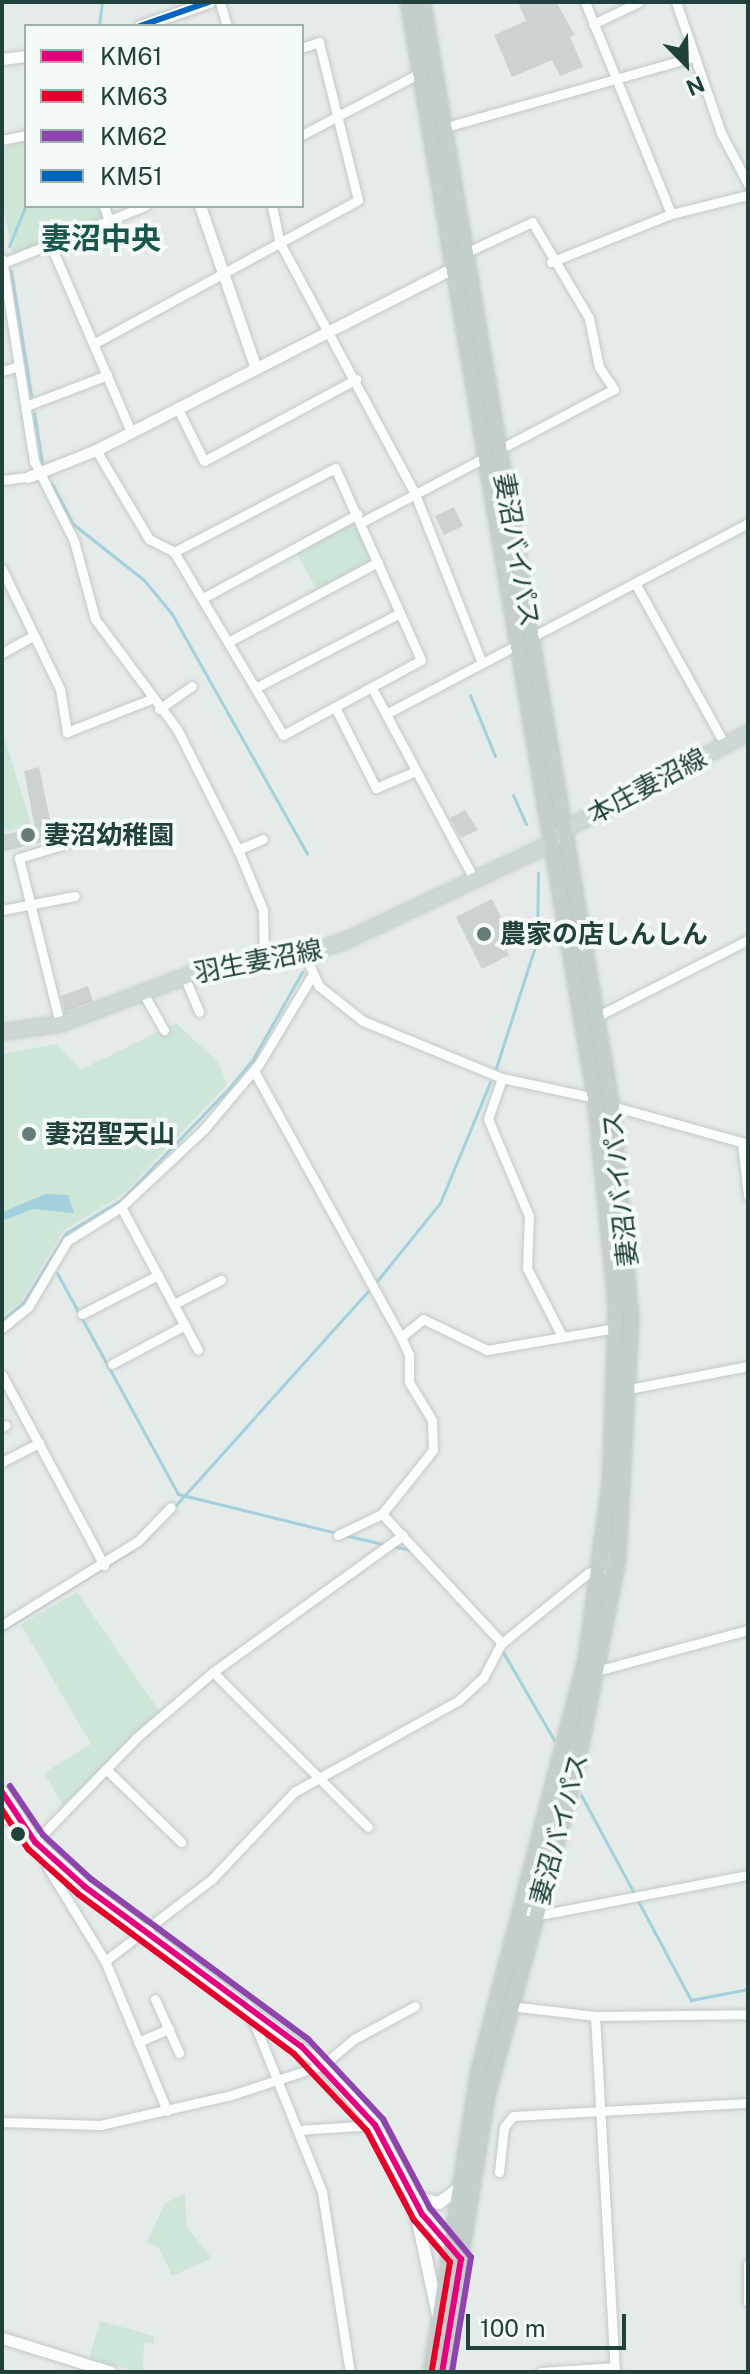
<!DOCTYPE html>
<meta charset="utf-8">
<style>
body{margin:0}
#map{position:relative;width:750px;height:2374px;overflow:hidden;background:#e5ebe9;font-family:"Public Sans","Noto Sans JP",sans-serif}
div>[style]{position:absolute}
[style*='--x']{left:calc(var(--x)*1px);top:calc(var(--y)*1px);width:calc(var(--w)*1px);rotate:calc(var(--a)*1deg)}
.green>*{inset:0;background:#cde6d7}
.water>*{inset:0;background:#a2d0de}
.stream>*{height:3px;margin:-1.5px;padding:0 1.5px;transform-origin:1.5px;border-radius:1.5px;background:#a2d0de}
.building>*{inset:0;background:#ccd2d0}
.roads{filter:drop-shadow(0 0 2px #c2c8c6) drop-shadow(0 0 2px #c2c8c6)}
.minor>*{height:9px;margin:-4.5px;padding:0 4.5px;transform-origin:4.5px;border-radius:4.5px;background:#fbfcfc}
.tertiary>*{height:11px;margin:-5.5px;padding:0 5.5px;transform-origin:5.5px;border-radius:5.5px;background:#fbfcfc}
.secondary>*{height:12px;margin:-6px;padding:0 6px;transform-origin:6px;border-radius:6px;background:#fbfcfc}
.primary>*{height:14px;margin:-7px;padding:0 7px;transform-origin:7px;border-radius:7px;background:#cdd7d5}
.trunk>*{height:14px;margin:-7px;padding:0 7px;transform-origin:7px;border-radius:7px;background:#c4cecc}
.bus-1>*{height:6px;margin:-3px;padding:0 3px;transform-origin:3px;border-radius:3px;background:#e5007d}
.bus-2>*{height:6px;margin:-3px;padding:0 3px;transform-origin:3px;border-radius:3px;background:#e4002b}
.bus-3>*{height:6px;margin:-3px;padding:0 3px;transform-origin:3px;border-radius:3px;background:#8e44ad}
.bus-4>*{height:6px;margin:-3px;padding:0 3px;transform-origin:3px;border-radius:3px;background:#0065bd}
.dots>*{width:22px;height:22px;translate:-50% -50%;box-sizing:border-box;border:4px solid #f4faf7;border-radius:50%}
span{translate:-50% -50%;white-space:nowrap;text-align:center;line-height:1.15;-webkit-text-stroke:8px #f4faf7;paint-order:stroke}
.street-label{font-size:26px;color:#20413c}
.poi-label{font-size:26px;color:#20413c;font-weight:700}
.left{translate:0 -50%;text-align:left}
.quarter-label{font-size:30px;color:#19564d;font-weight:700}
.frame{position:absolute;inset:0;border:4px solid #20413c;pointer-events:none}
.legend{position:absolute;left:24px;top:24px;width:280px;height:184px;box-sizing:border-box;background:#f4faf7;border:2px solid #9fb0ac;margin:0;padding:10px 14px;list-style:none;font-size:24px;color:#20413c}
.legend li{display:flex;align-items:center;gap:16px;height:40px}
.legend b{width:40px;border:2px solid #9fb0ac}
.north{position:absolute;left:646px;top:24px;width:80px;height:80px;-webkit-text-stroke:6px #f4faf7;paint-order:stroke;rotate:157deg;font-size:22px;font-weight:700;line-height:32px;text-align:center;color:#20413c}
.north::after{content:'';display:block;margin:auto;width:28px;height:36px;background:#20413c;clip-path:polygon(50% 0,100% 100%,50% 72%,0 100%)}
.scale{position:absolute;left:466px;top:2314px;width:160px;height:36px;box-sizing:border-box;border:4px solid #20413c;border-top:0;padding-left:10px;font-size:24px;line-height:28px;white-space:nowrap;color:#20413c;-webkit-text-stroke:6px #f4faf7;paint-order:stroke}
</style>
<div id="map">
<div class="green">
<div style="clip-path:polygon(26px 141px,26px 206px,101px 206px,105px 219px,13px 255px,2px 204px,2px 149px)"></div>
<div style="clip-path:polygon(355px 520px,371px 561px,317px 590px,296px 553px)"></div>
<div style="clip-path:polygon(2px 729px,31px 825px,2px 832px)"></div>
<div style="clip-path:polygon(176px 1023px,219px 1063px,227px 1085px,123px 1194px,63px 1231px,21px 1302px,2px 1317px,2px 1054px,56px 1044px,82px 1069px)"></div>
<div style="clip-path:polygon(77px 1592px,160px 1712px,64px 1807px,44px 1773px,91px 1744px,21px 1625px)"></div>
<div style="clip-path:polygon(185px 2194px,187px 2227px,212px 2258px,172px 2276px,159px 2248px,147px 2242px,165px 2203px)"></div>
<div style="clip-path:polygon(100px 2321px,154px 2336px,154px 2344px,144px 2342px,143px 2372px,89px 2360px)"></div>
</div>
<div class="water">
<div style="clip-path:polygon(46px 1194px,68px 1195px,74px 1213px,33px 1209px,2px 1221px,2px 1212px)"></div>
</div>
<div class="stream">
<div style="--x:99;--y:26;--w:24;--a:-83"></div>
<div style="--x:9;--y:246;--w:44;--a:-67.5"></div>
<div style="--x:11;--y:271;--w:126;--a:80.8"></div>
<div style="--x:34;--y:413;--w:50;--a:80.7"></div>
<div style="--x:52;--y:484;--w:45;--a:62.3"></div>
<div style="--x:73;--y:524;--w:90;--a:38.3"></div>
<div style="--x:144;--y:580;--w:44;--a:50.5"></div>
<div style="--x:172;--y:614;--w:275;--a:60.6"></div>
<div style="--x:470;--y:695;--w:66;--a:67.7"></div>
<div style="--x:513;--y:795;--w:32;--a:66"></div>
<div style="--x:496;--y:1068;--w:134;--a:-72.2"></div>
<div style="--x:537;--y:940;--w:67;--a:-89.1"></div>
<div style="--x:57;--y:1273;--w:252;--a:61.3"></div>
<div style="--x:178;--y:1494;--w:164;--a:13.8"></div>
<div style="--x:377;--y:1281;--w:100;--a:-51.1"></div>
<div style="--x:440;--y:1203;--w:131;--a:-67.5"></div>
<div style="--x:2;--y:1320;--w:27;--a:-39"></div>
<div style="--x:23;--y:1303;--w:82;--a:-58.4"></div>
<div style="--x:66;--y:1233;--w:64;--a:-31"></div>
<div style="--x:121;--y:1200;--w:156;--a:-46"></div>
<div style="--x:229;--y:1088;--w:38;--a:-50"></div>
<div style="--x:253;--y:1059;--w:100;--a:-60.6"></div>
<div style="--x:344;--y:1535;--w:40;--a:13"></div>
<div style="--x:141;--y:1544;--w:340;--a:-48.1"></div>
<div style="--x:391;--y:1546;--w:20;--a:11"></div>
<div style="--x:2;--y:1630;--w:153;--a:-31.6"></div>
<div style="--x:503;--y:1652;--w:102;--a:59.9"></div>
<div style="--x:581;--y:1795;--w:111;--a:61.6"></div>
<div style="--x:637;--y:1899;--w:115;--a:61.9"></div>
<div style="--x:691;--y:2000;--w:58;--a:-10.9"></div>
</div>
<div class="building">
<div style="clip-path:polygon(518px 2px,556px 2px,575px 35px,570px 37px,583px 67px,560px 76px,552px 60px,512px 77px,494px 35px,526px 21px)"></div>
<div style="clip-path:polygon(454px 507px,463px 526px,444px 535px,435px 516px)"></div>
<div style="clip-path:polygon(39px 767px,54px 839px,2px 852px,2px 835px,35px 828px,24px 771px)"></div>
<div style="clip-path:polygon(465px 810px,478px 830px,461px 838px,450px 818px)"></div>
<div style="clip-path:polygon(492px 899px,508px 931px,500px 936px,509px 955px,482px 969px,456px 917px)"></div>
<div style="clip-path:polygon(88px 986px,93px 1001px,65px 1012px,61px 996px)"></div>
</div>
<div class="roads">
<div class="minor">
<div style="--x:220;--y:2;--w:25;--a:74"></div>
<div style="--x:585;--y:2;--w:229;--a:67.9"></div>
<div style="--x:676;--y:2;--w:139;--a:71"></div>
<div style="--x:721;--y:133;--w:58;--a:62.1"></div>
<div style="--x:593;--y:24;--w:51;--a:-25.6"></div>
<div style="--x:446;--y:127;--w:258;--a:-15.8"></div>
<div style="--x:302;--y:135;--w:133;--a:-27.7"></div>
<div style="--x:2;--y:140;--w:25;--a:-12"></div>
<div style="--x:104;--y:206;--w:16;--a:72"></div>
<div style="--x:272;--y:206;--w:38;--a:78"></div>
<div style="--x:280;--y:243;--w:285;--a:61.7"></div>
<div style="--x:415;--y:494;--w:182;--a:68.4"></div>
<div style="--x:51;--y:246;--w:202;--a:66.7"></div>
<div style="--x:465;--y:253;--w:74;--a:-24.8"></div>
<div style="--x:532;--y:222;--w:112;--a:59.3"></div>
<div style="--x:589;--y:318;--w:50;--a:78.5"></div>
<div style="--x:599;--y:367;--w:27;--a:56"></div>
<div style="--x:614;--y:389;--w:129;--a:152.2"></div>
<div style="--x:2;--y:259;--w:205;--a:81"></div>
<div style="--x:34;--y:461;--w:89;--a:63.4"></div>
<div style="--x:74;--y:541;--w:81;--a:74.9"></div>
<div style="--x:95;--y:619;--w:137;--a:53.3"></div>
<div style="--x:177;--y:729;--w:138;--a:63.2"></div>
<div style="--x:239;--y:852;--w:63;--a:67.5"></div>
<div style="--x:263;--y:910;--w:49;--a:88.8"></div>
<div style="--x:551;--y:262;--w:129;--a:-21.8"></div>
<div style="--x:671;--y:214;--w:79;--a:-13.9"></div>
<div style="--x:3;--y:263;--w:153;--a:-21.9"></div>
<div style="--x:95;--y:343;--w:299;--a:-28.5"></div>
<div style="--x:358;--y:200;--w:163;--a:-103.9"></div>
<div style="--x:319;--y:42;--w:18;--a:161"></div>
<div style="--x:2;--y:371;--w:18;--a:-16"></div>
<div style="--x:26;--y:406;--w:87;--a:-20.9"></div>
<div style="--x:177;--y:407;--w:60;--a:63.4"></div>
<div style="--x:204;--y:461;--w:173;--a:-28.3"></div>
<div style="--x:96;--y:450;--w:104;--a:59.2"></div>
<div style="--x:149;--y:539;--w:28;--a:27"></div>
<div style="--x:174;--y:552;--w:213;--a:59.2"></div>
<div style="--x:283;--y:735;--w:157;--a:-28.5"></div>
<div style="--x:421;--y:660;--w:210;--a:-114.1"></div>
<div style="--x:335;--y:468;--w:182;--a:152.4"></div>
<div style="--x:2;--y:480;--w:26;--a:-7"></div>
<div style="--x:362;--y:522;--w:140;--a:-27.7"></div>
<div style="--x:2;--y:569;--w:133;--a:64.2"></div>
<div style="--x:60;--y:689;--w:44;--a:80.8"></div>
<div style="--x:67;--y:732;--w:90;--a:-21.4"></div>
<div style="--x:635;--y:583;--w:185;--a:60.9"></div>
<div style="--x:203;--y:598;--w:176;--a:-28.5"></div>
<div style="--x:532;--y:637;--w:244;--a:-27.8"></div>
<div style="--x:228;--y:642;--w:170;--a:-28.1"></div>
<div style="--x:2;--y:653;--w:33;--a:-29"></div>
<div style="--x:257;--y:687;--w:161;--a:-27.4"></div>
<div style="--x:372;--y:688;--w:217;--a:61.9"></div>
<div style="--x:335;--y:707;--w:91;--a:63.2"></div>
<div style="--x:376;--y:788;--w:43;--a:-23"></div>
<div style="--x:159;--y:709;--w:40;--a:-34.9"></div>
<div style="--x:386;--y:714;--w:150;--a:-27.8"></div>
<div style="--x:237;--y:850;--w:28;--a:-23"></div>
<div style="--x:2;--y:910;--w:74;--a:-10.9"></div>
<div style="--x:305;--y:955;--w:34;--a:66"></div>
<div style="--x:319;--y:986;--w:56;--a:38.5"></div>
<div style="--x:363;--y:1021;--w:150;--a:22.3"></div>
<div style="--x:502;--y:1078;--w:95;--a:12.1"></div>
<div style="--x:184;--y:976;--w:39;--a:67"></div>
<div style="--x:142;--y:991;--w:45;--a:60.6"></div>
<div style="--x:596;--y:1017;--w:170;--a:-26.9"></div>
<div style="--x:60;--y:1024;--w:171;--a:-103.9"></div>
<div style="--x:19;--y:858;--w:63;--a:-16.7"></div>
<div style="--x:254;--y:1071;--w:304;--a:61.1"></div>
<div style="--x:401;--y:1337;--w:20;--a:66"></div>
<div style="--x:409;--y:1355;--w:27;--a:90"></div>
<div style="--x:409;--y:1382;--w:44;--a:58.8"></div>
<div style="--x:432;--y:1420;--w:30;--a:88"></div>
<div style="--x:433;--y:1450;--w:82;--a:128.6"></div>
<div style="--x:382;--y:1514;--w:176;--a:47.1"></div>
<div style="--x:502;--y:1078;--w:43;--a:108.9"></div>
<div style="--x:488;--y:1119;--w:105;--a:67.1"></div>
<div style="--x:529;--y:1216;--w:52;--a:92.2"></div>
<div style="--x:527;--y:1268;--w:76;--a:62.8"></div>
<div style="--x:612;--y:1106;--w:141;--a:15.6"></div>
<div style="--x:742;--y:1143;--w:53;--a:83.5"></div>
<div style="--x:121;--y:1207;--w:162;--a:61.7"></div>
<div style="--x:174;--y:1304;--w:53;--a:-27.1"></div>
<div style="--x:82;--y:1314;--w:85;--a:-27.2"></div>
<div style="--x:2;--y:1328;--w:33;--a:-39"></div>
<div style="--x:28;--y:1307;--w:77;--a:-59.4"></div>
<div style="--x:67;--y:1241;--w:64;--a:-32.2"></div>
<div style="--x:121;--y:1207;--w:114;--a:-43.2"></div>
<div style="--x:204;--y:1129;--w:85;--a:-49.8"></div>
<div style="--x:259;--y:1064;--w:101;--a:-59.1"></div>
<div style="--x:401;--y:1337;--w:28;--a:-39"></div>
<div style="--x:423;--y:1319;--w:71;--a:25.8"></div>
<div style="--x:487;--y:1350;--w:131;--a:-9.7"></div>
<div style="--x:112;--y:1364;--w:83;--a:-28.1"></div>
<div style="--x:2;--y:1375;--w:216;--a:61.8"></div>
<div style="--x:629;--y:1389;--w:121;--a:-10.9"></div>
<div style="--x:2;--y:1427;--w:4;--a:-27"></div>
<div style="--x:2;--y:1462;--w:42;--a:-27.2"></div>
<div style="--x:338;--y:1535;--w:49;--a:-25.5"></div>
<div style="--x:2;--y:1625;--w:160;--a:-31.7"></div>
<div style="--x:138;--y:1541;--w:47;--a:-45.9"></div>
<div style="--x:213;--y:1672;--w:219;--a:45"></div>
<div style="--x:593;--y:1672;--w:161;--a:-15.2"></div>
<div style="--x:106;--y:1769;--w:105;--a:44.2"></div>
<div style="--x:2;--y:1820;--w:15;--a:-28"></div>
<div style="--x:35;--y:1842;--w:145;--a:-45.8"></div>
<div style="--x:136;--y:1738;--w:101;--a:-40.6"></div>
<div style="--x:213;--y:1672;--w:234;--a:-35.8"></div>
<div style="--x:43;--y:1850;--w:19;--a:74"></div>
<div style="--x:48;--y:1868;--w:109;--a:58.5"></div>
<div style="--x:105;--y:1961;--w:162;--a:67.5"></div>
<div style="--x:521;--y:1910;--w:24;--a:9"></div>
<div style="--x:545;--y:1914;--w:207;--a:-10.9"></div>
<div style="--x:105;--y:1961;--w:136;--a:-37.5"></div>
<div style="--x:213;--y:1878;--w:118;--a:-46.7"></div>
<div style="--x:294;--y:1792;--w:189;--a:-29.1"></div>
<div style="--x:459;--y:1700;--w:33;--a:-43"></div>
<div style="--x:483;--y:1678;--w:40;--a:-62"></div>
<div style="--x:502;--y:1643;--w:111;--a:-39.1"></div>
<div style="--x:588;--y:1573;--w:13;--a:-13"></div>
<div style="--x:155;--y:1999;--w:59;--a:66"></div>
<div style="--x:247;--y:2005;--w:201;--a:68.1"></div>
<div style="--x:322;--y:2192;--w:182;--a:81.2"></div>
<div style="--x:510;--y:2006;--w:86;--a:6.7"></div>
<div style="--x:595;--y:2016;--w:153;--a:-0.7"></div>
<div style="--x:595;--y:2016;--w:357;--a:86.8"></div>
<div style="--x:138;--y:2042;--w:34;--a:-23"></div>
<div style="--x:2;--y:2122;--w:98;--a:1.8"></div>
<div style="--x:100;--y:2125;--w:131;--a:-12.8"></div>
<div style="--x:228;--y:2096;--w:100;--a:-18.1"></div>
<div style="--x:323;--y:2065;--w:40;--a:-40"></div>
<div style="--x:354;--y:2039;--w:69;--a:-28.4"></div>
<div style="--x:298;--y:2130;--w:77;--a:-3.7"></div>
<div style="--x:499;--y:2172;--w:45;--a:-83.7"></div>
<div style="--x:504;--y:2127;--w:14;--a:-51"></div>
<div style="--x:513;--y:2116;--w:235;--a:-3.2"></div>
<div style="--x:748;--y:2264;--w:38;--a:90"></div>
<div style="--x:541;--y:2372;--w:74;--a:-3.9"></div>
</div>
<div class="tertiary">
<div style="--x:140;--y:26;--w:73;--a:-19.2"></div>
<div style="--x:2;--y:59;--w:24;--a:-7"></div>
<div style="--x:200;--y:206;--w:169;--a:71"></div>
<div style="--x:28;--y:477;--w:73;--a:-21.7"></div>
<div style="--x:96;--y:450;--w:401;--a:-27"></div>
<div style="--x:2;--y:2338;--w:114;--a:17.3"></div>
</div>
<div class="secondary">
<div style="--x:2;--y:1792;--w:60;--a:56.6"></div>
<div style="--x:35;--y:1842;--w:67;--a:42"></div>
<div style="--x:85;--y:1887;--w:297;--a:36.8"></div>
<div style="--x:323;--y:2065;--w:79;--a:49.1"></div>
<div style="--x:375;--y:2125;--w:101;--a:62.2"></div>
<div style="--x:422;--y:2214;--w:48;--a:49.3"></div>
<div style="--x:413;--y:2197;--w:27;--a:13"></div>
<div style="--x:439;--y:2203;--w:22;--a:-36"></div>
<div style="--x:415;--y:2208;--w:114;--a:77.8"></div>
</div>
<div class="primary">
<div style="--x:2;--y:1032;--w:59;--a:-7.9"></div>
<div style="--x:60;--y:1024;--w:158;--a:-20.7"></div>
<div style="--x:208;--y:968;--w:98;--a:-7.6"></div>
<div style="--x:305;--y:955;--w:45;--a:-19.7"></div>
<div style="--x:347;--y:940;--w:225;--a:-25.3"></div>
<div style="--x:550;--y:844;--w:20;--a:-45"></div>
<div style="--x:564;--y:830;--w:208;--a:-27.8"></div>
</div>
<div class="trunk">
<div style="--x:408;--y:2;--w:1112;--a:80.32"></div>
<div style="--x:595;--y:1098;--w:208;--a:84.2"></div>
<div style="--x:616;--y:1305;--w:177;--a:91.9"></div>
<div style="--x:610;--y:1482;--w:178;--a:97.8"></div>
<div style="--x:586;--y:1658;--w:430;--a:104.6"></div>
<div style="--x:478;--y:2074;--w:302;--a:99"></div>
<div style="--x:423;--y:2;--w:1120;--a:80.29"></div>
<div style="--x:612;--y:1106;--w:216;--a:84.9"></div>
<div style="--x:631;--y:1321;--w:239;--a:93.1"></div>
<div style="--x:618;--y:1560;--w:216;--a:101.2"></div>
<div style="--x:576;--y:1772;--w:338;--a:105.3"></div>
<div style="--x:487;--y:2098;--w:278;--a:99.3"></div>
</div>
</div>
<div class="bus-1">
<div style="--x:2;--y:1792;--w:60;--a:56.6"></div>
<div style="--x:35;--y:1842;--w:67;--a:42"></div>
<div style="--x:85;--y:1887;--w:268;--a:36.4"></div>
<div style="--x:301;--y:2046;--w:108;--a:46.9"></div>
<div style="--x:375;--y:2125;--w:101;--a:62.2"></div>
<div style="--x:422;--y:2214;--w:60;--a:49.1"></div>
<div style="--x:461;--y:2259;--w:115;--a:99.5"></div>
</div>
<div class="bus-2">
<div style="--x:2;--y:1810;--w:47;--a:56.3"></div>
<div style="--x:28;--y:1849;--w:67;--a:42"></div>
<div style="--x:78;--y:1894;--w:269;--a:36.5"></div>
<div style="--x:294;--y:2054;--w:106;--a:46.5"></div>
<div style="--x:367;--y:2131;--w:101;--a:62.2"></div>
<div style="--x:414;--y:2220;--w:55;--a:49.4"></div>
<div style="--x:450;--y:2262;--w:109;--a:99.5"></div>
</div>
<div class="bus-3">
<div style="--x:10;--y:1786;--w:59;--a:56"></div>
<div style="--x:43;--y:1835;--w:65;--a:42.5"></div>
<div style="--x:91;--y:1879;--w:270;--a:36.4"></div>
<div style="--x:308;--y:2039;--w:110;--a:46.8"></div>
<div style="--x:383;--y:2119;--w:101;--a:62.2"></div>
<div style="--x:430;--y:2208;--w:64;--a:50.1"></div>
<div style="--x:471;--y:2257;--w:117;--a:99.4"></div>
</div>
<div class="bus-4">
<div style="--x:140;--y:26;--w:73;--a:-19.2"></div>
</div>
<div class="dots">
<div style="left:28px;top:835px;background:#657c79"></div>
<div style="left:484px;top:934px;background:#657c79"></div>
<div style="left:29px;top:1134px;background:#657c79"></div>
<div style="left:18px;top:1834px;background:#20413c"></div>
</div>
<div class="street-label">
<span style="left:517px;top:550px;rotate:80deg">妻沼バイパス</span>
<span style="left:647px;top:786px;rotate:-28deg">本庄妻沼線</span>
<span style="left:258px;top:961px;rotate:-11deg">羽生妻沼線</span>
<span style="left:620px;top:1189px;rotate:-96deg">妻沼バイパス</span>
<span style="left:559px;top:1829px;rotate:-75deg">妻沼バイパス</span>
</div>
<div class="poi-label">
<span class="left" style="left:44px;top:835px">妻沼幼稚園</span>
<span class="left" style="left:500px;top:934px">農家の店しんしん</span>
<span class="left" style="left:45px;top:1134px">妻沼聖天山</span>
</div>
<div class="quarter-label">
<span style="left:101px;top:238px">妻沼中央</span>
</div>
<div class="frame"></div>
<ul class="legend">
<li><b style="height:10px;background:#e5007d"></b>KM61</li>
<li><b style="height:10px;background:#e4002b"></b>KM63</li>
<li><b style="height:10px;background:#8e44ad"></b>KM62</li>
<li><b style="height:10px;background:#0065bd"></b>KM51</li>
</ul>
<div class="north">N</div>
<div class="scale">100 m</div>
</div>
